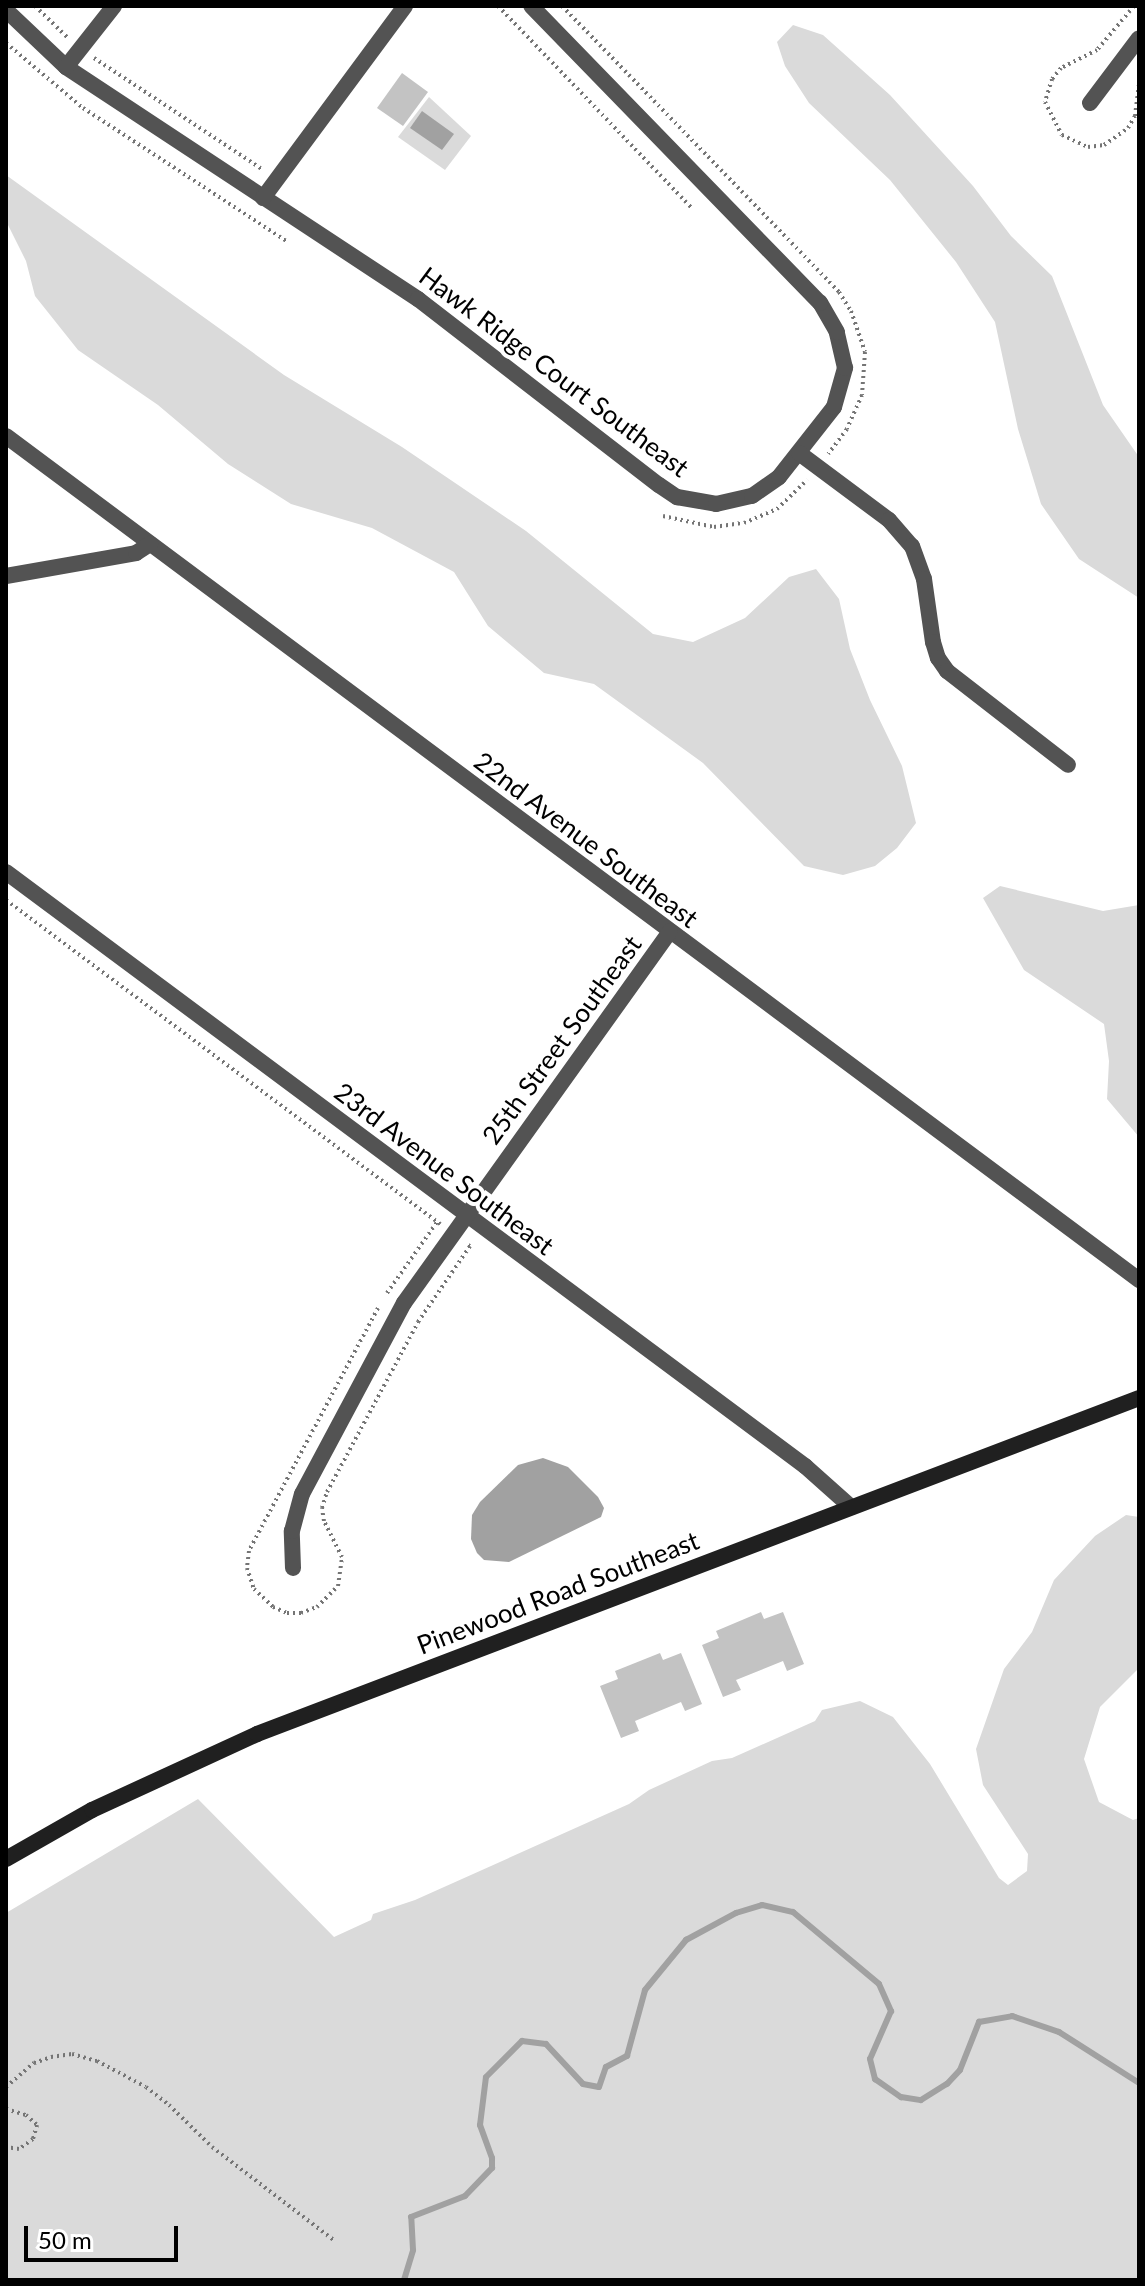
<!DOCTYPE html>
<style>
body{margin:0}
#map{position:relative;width:1145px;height:2286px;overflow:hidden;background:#fff;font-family:Lato,sans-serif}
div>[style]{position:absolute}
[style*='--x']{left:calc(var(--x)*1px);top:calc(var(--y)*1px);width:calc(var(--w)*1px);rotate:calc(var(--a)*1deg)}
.green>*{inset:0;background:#dadada}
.water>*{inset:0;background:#a1a1a1}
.stream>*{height:6px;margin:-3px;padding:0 3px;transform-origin:3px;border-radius:3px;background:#a1a1a1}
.building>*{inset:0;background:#c3c3c3}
.path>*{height:4px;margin-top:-2px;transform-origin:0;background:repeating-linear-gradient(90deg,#757575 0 2px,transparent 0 6px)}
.street>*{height:16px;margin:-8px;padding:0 8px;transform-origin:8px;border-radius:8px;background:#535353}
.secondary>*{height:16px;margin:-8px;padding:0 8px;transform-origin:8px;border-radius:8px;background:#202020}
span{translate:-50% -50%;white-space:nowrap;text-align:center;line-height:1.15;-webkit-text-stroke:8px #fff;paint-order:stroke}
.street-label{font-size:26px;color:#000}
.frame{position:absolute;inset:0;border:8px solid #000;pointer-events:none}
.scale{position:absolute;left:24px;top:2226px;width:154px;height:36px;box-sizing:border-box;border:4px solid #000;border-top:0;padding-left:10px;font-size:24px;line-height:28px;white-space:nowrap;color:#000;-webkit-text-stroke:6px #fff;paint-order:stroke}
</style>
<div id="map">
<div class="green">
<div style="clip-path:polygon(793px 25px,823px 35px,890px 95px,973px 186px,1011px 236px,1052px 276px,1103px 405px,1139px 457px,1139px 598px,1079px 559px,1041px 504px,1018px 429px,995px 322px,956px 262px,890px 180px,809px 103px,785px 66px,777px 42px)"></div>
<div style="clip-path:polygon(429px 97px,471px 136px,445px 170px,398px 137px)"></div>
<div style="clip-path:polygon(6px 175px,284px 375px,402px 447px,526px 531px,653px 634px,693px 642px,745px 618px,789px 577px,816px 569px,839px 599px,850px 649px,870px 700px,902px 766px,916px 823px,897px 848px,875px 866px,843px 875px,804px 866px,703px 763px,594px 684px,544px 673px,488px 626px,454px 572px,372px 528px,291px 504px,228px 464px,158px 405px,78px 350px,35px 296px,26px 261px,6px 221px)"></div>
<div style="clip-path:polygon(1000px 886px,1103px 911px,1139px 905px,1139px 1137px,1107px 1099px,1109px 1061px,1104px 1024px,1024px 970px,983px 898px)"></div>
<div style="clip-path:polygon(1126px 1515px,1139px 1517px,1139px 1668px,1100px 1707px,1084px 1759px,1099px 1802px,1133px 1820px,1139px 1818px,1139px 2280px,6px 2280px,6px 1913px,198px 1799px,334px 1937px,371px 1920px,373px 1914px,415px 1900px,629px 1804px,649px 1790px,712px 1761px,732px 1758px,815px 1721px,822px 1710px,860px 1701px,893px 1717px,930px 1764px,999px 1878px,1008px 1885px,1027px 1871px,1028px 1854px,983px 1785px,976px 1749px,1004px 1669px,1032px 1632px,1054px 1580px,1095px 1536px)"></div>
</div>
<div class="water">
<div style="clip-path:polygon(422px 111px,454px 134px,442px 150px,410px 128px)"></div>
<div style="clip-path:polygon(543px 1458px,568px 1467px,598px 1497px,604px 1508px,601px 1517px,509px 1562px,484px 1560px,477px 1553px,471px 1539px,472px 1515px,480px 1502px,518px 1465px)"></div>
</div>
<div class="stream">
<div style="--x:404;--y:2280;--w:31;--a:-73"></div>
<div style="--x:413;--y:2250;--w:33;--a:-93"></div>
<div style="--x:411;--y:2217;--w:58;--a:-21.3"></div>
<div style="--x:465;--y:2196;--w:39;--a:-46"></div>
<div style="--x:492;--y:2168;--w:10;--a:-90"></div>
<div style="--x:492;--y:2158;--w:35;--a:-110"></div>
<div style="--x:480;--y:2125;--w:48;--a:-82.9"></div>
<div style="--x:486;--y:2077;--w:51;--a:-45"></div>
<div style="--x:522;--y:2041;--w:24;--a:7"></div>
<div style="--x:546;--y:2044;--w:54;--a:47.2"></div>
<div style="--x:583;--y:2084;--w:16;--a:11"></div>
<div style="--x:599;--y:2087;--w:21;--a:-71"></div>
<div style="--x:606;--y:2067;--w:24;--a:-28"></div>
<div style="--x:627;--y:2056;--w:68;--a:-74.7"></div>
<div style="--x:645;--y:1990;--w:65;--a:-50.6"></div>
<div style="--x:686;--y:1940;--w:57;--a:-28.4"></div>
<div style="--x:736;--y:1913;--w:27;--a:-17"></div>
<div style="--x:762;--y:1905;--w:32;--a:13"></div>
<div style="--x:793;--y:1912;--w:112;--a:39.9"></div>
<div style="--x:879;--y:1984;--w:30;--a:66"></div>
<div style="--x:891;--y:2011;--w:52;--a:113.6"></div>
<div style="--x:870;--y:2059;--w:21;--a:76"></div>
<div style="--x:875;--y:2079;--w:32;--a:35"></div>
<div style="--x:901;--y:2097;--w:20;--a:9"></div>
<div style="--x:921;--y:2100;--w:31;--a:-32"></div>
<div style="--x:947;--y:2084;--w:19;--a:-47"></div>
<div style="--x:960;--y:2070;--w:52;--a:-68.4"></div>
<div style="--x:979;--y:2022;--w:34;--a:-10"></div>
<div style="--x:1012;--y:2016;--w:50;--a:18.8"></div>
<div style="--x:1059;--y:2032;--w:95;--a:32.5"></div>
</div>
<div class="building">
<div style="clip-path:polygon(402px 73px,428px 92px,403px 126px,377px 108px)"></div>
<div style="clip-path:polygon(761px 1612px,764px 1619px,783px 1612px,804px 1664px,787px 1671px,783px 1661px,736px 1680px,741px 1690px,723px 1697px,702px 1645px,719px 1638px,716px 1631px)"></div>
<div style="clip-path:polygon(660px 1653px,663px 1660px,681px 1653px,702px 1704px,685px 1711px,681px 1702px,635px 1721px,639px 1731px,621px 1738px,600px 1686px,618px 1679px,615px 1671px)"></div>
</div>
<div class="path">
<div style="--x:35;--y:6;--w:46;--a:44.1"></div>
<div style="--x:498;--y:6;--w:279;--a:46.2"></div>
<div style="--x:562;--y:6;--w:398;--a:45.9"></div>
<div style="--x:839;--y:292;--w:22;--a:58"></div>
<div style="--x:851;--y:311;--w:43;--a:71.1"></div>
<div style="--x:865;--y:352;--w:43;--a:94"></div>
<div style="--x:862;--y:395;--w:37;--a:114"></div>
<div style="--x:847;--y:429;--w:31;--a:127"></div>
<div style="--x:1134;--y:6;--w:57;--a:130.1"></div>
<div style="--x:1097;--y:50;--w:40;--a:153.4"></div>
<div style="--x:1061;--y:68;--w:14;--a:129"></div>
<div style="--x:1052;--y:79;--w:24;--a:107"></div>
<div style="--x:1045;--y:102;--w:37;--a:63"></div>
<div style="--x:1062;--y:135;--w:29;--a:25"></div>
<div style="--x:1088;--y:147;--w:16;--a:-7"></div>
<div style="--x:1104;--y:145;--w:29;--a:-35"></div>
<div style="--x:1128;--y:128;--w:14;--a:-60"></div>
<div style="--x:1135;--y:116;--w:31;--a:-83"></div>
<div style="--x:6;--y:43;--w:101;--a:40.2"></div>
<div style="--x:83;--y:108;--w:245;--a:33.2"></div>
<div style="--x:94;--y:58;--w:203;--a:33.5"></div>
<div style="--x:663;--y:516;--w:52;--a:12.2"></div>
<div style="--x:714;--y:527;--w:30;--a:-8"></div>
<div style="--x:744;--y:523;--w:36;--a:-23"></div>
<div style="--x:777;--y:509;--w:42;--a:-44"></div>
<div style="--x:6;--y:900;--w:542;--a:36.74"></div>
<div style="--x:387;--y:1293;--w:87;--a:-54.8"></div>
<div style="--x:378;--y:1308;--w:275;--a:118"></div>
<div style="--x:249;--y:1551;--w:17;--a:97"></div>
<div style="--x:247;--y:1568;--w:22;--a:72"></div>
<div style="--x:254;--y:1589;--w:26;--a:43"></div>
<div style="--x:273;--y:1607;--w:15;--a:23"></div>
<div style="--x:287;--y:1613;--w:14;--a:0"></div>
<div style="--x:301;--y:1613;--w:17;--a:-21"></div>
<div style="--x:317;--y:1607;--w:30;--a:-45"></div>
<div style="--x:338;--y:1586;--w:29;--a:-82"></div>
<div style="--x:342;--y:1557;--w:40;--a:-116.6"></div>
<div style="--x:324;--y:1521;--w:13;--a:-99"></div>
<div style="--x:322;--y:1508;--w:17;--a:-73"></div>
<div style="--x:327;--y:1492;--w:193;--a:-61.8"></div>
<div style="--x:418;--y:1322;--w:92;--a:-55.6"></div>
<div style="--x:470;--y:1246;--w:4;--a:-153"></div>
<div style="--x:6;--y:2087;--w:37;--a:-41"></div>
<div style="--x:34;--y:2063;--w:18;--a:-19"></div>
<div style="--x:51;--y:2057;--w:21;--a:-8"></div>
<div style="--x:72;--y:2054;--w:26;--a:16"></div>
<div style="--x:97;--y:2061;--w:55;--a:28"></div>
<div style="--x:146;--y:2087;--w:29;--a:38"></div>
<div style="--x:169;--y:2105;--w:60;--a:44.3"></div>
<div style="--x:212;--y:2147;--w:155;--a:37.4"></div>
<div style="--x:6;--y:2109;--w:21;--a:17"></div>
<div style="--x:26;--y:2115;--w:15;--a:42"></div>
<div style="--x:37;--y:2125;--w:15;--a:106"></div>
<div style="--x:33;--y:2139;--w:17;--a:144"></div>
<div style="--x:19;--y:2149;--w:13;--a:-171"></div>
</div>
<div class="street">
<div style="--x:6;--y:10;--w:83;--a:43.5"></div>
<div style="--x:66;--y:67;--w:422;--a:33.4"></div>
<div style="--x:418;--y:299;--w:304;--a:37.7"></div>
<div style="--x:659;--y:485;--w:22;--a:34"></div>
<div style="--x:677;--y:497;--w:40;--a:10"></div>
<div style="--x:716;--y:504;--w:37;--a:-13"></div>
<div style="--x:752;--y:496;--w:33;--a:-35"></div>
<div style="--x:779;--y:477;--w:89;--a:-51.8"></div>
<div style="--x:834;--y:407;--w:41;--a:-74.2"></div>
<div style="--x:845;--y:368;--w:37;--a:-103"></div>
<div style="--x:837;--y:332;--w:34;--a:-120"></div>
<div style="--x:820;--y:303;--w:414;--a:-134.2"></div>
<div style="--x:66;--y:67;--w:78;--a:-51.8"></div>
<div style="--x:1090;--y:103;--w:81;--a:-53"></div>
<div style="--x:263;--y:198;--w:239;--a:-53.5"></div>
<div style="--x:6;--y:436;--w:1413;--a:36.68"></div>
<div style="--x:799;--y:453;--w:112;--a:36.7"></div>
<div style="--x:889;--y:520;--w:35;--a:49"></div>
<div style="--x:912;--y:546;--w:35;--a:70"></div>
<div style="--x:924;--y:579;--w:64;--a:81.9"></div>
<div style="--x:933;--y:642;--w:17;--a:73"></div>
<div style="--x:938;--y:658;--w:16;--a:55"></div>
<div style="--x:947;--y:671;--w:153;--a:37.8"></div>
<div style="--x:6;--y:576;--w:132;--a:-10"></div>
<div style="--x:136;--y:553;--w:17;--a:-33"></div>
<div style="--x:6;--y:872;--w:996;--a:36.63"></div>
<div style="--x:805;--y:1466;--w:62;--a:41.7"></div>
<div style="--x:293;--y:1568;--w:37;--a:-92"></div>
<div style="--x:292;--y:1531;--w:38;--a:-75"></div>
<div style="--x:302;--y:1494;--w:217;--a:-61.9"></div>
<div style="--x:404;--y:1303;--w:457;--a:-54.4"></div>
</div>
<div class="secondary">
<div style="--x:6;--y:1859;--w:99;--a:-29.7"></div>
<div style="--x:92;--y:1810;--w:182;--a:-24.7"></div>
<div style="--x:257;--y:1734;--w:944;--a:-20.85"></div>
</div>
<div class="street-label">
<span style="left:554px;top:372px;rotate:37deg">Hawk Ridge Court Southeast</span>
<span style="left:586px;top:840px;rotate:37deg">22nd Avenue Southeast</span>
<span style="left:562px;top:1040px;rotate:-54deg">25th Street Southeast</span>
<span style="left:444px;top:1169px;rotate:37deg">23rd Avenue Southeast</span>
<span style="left:558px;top:1593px;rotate:-21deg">Pinewood Road Southeast</span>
</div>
<div class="frame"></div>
<div class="scale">50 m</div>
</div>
